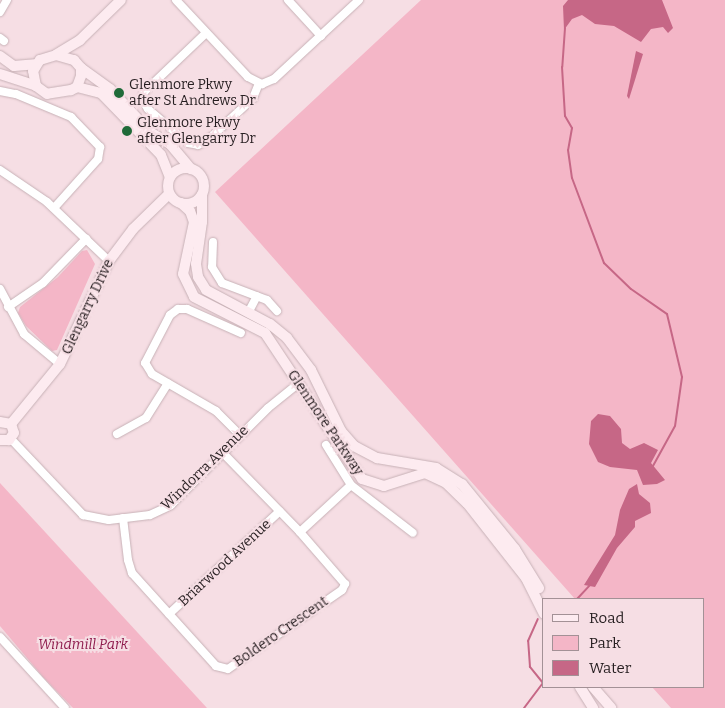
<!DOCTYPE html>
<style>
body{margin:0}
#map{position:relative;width:725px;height:708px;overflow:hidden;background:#f6dee4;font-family:Bitter,serif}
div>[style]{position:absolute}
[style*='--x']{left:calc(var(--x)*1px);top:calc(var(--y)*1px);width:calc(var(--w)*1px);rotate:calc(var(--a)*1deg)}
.green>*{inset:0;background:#f4b6c7}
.water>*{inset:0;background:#c66786}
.stream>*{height:2px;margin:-1px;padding:0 1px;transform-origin:1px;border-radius:1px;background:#c66786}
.roads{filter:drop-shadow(0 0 1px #c7b1b6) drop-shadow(0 0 1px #c7b1b6)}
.street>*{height:8px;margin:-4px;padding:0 4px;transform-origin:4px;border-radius:4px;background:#fff}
.secondary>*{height:10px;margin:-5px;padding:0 5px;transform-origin:5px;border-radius:5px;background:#fdebf0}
.secondary>.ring{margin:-5px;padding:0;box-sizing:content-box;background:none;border:10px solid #fdebf0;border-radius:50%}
.dots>*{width:14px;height:14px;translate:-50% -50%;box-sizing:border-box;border:2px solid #f6dee4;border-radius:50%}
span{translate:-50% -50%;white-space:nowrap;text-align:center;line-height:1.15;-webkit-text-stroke:4px #f6dee4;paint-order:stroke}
.poi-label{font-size:14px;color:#261e20}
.left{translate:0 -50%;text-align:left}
.street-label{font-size:14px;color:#261e20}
.park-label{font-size:14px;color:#8e1a4c;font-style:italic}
.legend{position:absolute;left:542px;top:598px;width:162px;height:90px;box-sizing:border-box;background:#f6dee4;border:1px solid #a39196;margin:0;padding:6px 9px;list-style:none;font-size:15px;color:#261e20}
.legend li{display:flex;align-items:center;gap:10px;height:25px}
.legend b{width:25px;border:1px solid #a39196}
</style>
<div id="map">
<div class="green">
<div style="clip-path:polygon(421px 0,725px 0,725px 708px,671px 708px,652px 687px,704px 687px,704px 599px,575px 599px,215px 192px)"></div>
<div style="clip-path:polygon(87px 250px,95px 264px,57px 350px,52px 351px,26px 326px,18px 313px,20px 307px,58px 277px,82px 251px)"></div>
<div style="clip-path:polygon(0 483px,207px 708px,73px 708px,43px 677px,0 626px)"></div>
</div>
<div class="water">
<div style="clip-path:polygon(568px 0,662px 0,673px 28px,668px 33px,663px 27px,651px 29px,641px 42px,614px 26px,595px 24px,582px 15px,572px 19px,564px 30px,563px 6px)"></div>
<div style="clip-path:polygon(636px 51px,643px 54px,629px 99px,627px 96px)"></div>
<div style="clip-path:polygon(598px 414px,610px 416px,621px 429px,622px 443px,630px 449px,644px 443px,658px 450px,651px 463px,665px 480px,657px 484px,643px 485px,637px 470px,610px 467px,598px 462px,589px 444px,591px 421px)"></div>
<div style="clip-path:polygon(637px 484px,639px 494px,650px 503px,651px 513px,635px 521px,635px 527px,617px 548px,595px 587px,584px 585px,615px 535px,620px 510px,629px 489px)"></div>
</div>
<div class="stream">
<div style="--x:565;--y:28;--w:39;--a:94"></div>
<div style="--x:562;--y:67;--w:49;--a:86.5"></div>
<div style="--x:565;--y:116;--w:14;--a:60"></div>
<div style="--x:572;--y:128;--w:22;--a:100"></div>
<div style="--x:568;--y:150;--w:28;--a:82"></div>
<div style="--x:572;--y:178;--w:91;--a:69.4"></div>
<div style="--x:604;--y:263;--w:37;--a:44"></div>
<div style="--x:631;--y:289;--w:44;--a:34.8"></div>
<div style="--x:667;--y:314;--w:65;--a:76.6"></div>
<div style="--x:682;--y:377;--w:49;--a:98.1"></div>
<div style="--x:675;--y:426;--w:46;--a:118.8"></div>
<div style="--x:577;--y:599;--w:19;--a:-47"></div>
<div style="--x:524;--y:708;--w:31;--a:-53"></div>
<div style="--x:543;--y:683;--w:21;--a:-129"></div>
<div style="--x:530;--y:667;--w:26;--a:-94"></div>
<div style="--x:528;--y:641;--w:24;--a:-66"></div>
</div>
<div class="roads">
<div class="street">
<div style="--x:176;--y:0;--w:105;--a:46.9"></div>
<div style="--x:248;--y:77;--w:16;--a:27"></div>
<div style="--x:262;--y:84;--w:13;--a:-23"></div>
<div style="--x:274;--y:79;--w:116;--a:-42.9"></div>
<div style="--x:288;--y:0;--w:49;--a:47.5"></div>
<div style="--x:0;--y:12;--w:14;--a:-60"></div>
<div style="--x:206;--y:33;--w:86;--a:136.4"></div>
<div style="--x:144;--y:92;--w:8;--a:104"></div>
<div style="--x:142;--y:100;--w:11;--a:56"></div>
<div style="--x:148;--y:109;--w:52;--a:40.4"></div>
<div style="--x:188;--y:143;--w:10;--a:11"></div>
<div style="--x:198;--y:145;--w:11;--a:-27"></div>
<div style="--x:208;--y:140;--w:62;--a:-43"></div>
<div style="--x:253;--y:98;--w:16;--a:-68"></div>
<div style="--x:0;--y:38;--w:5;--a:37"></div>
<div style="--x:0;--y:91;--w:16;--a:11"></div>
<div style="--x:16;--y:94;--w:60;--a:22.7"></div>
<div style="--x:71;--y:117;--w:42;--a:46"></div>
<div style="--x:100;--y:147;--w:12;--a:99"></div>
<div style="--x:98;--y:159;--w:66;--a:131.9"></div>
<div style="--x:0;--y:170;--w:57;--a:34.2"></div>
<div style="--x:47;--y:202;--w:86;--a:43.6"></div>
<div style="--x:213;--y:242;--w:25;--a:92"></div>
<div style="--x:212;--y:267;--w:19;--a:58"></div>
<div style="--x:222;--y:283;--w:48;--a:20.7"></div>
<div style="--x:267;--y:300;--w:15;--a:48"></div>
<div style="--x:0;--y:289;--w:51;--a:61.9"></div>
<div style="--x:24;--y:334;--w:47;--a:39.8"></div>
<div style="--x:8;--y:307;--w:42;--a:-34.4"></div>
<div style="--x:43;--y:283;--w:62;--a:-45.7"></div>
<div style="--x:248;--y:313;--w:19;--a:-62"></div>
<div style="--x:117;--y:434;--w:33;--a:-29"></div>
<div style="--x:146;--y:418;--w:41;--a:-57.8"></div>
<div style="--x:240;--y:435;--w:34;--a:-135"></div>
<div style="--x:216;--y:411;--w:74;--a:-150"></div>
<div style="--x:152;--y:374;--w:13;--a:-122"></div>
<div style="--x:145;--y:363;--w:54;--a:-62.5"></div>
<div style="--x:170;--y:315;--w:10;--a:-37"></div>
<div style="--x:178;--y:309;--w:9;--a:0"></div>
<div style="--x:187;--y:309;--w:59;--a:24"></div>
<div style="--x:11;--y:439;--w:105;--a:46.5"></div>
<div style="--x:83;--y:515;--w:26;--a:11"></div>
<div style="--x:109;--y:520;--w:41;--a:-7"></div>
<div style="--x:150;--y:515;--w:23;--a:-25"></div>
<div style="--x:171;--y:505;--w:137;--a:-45"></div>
<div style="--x:268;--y:408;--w:40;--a:-39"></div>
<div style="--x:326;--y:445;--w:47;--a:58"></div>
<div style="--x:351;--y:485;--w:78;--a:37.7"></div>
<div style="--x:123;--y:518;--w:42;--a:83.2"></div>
<div style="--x:128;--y:560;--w:14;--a:73"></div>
<div style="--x:132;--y:573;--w:125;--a:47.9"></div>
<div style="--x:216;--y:666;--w:12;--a:14"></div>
<div style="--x:228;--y:669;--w:139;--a:-34.7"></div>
<div style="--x:342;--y:590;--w:7;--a:-63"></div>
<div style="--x:345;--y:584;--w:69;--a:-130.9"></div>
<div style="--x:300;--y:532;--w:110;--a:-134.3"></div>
<div style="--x:300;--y:532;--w:69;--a:-42.7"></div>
<div style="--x:169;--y:614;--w:151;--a:-42.9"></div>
<div style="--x:0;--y:637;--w:96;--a:47.5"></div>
</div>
<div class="secondary">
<div style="--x:57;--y:54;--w:27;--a:-31"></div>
<div style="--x:80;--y:40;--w:57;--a:-44.3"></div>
<div style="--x:56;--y:55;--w:19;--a:16"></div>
<div style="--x:74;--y:60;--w:11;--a:49"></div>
<div style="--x:81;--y:68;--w:8;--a:90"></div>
<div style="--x:81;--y:76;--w:12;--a:110"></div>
<div style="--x:77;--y:87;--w:7;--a:153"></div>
<div style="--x:71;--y:90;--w:24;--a:171"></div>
<div style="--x:47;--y:94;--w:14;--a:-144"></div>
<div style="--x:36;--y:86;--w:15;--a:-101"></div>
<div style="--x:33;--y:71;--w:13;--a:-58"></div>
<div style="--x:40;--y:60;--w:17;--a:-17"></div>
<div style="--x:0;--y:56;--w:17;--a:36"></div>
<div style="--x:14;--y:66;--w:21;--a:-5"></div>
<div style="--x:81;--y:68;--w:36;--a:36"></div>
<div style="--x:110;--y:89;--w:59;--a:47.1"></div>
<div style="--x:150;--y:132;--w:23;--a:31"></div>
<div style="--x:170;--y:144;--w:33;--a:50"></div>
<div style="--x:0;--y:74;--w:38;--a:18"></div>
<div style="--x:77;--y:87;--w:25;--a:14"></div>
<div style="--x:101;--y:93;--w:86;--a:45.9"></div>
<div style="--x:161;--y:155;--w:24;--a:68"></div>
<div class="ring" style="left:168px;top:168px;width:26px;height:26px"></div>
<div style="--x:202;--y:195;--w:27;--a:90"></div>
<div style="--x:202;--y:222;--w:42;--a:98.1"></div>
<div style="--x:196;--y:264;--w:13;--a:81"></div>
<div style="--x:198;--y:277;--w:15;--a:58"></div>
<div style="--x:206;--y:290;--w:72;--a:28"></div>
<div style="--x:270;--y:324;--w:22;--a:39"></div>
<div style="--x:287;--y:338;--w:40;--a:53"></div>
<div style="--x:311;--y:370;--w:68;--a:63.8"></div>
<div style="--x:341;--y:431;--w:20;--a:49"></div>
<div style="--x:354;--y:446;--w:26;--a:28"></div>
<div style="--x:377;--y:458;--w:60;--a:9.6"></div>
<div style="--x:436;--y:468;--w:31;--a:32"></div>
<div style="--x:462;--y:484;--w:84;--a:50.8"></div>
<div style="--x:515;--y:549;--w:46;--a:58.4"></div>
<div style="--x:181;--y:203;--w:12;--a:42"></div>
<div style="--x:190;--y:211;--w:12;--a:70"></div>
<div style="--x:194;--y:222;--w:53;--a:101.9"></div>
<div style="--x:183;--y:274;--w:25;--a:64"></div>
<div style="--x:194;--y:297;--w:80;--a:26.9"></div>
<div style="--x:265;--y:333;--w:175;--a:56.4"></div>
<div style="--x:362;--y:479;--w:23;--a:18"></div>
<div style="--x:384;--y:486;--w:43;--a:-17.6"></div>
<div style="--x:425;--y:473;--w:23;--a:25"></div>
<div style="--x:446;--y:483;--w:29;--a:44"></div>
<div style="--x:467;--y:503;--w:95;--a:51.8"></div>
<div style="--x:526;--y:578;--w:40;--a:63.4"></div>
<div style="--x:0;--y:422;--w:11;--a:10"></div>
<div style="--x:11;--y:424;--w:9;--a:72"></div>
<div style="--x:14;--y:433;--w:9;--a:126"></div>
<div style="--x:9;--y:440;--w:9;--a:180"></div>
<div style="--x:11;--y:424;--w:77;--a:-50.8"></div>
<div style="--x:60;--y:364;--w:114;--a:-64.6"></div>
<div style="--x:109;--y:261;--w:40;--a:-53"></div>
<div style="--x:133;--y:229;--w:50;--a:-44.2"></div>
<div style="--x:580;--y:687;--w:25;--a:58"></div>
<div style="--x:593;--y:687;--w:28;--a:49"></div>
</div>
</div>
<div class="dots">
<div style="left:119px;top:93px;background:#1f6a38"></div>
<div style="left:127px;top:131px;background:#1f6a38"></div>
</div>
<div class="poi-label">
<span class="left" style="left:129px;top:93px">Glenmore Pkwy<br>after St Andrews Dr</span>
<span class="left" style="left:137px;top:131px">Glenmore Pkwy<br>after Glengarry Dr</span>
</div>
<div class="street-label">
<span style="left:88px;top:307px;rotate:-65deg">Glengarry Drive</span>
<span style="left:325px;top:423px;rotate:56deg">Glenmore Parkway</span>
<span style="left:205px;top:468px;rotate:-44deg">Windorra Avenue</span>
<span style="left:225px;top:563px;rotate:-43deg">Briarwood Avenue</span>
<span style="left:281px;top:632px;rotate:-35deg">Boldero Crescent</span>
</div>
<div class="park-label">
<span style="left:83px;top:645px">Windmill Park</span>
</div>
<ul class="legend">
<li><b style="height:6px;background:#fdebf0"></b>Road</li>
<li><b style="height:14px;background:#f4b6c7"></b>Park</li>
<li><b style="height:14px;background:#c66786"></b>Water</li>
</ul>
</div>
